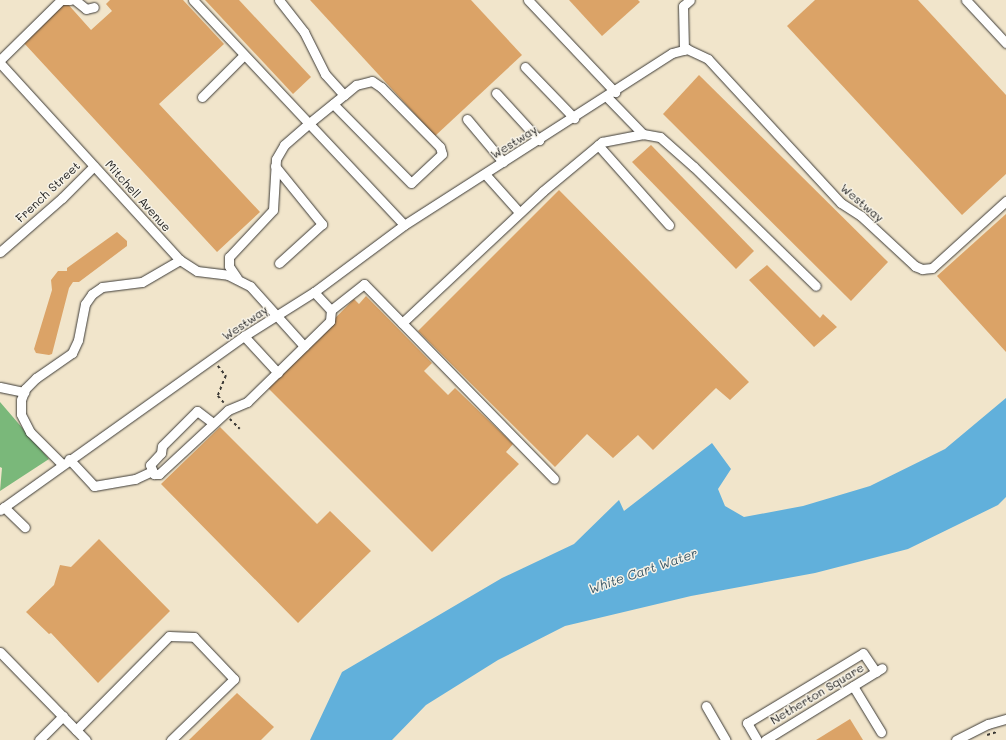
<!DOCTYPE html>
<style>
body{margin:0}
#map{position:relative;width:1006px;height:740px;overflow:hidden;background:#f1e5cb;font-family:Mali,sans-serif}
div>[style]{position:absolute}
[style*='--x']{left:calc(var(--x)*1px);top:calc(var(--y)*1px);width:calc(var(--w)*1px);rotate:calc(var(--a)*1deg)}
.forest>*{inset:0;background:#7ab87a}
.water>*{inset:0;background:#61b0db}
.building>*{inset:0;background:#dba367}
.path>*{height:1.5px;margin-top:-0.75px;transform-origin:0;background:repeating-linear-gradient(90deg,#3c3a36 0 3px,transparent 0 6px)}
.roads{filter:drop-shadow(0 0 1px #3c3a36) drop-shadow(0 0 1px #3c3a36)}
.minor>*{height:9px;margin:-4.5px;padding:0 4.5px;transform-origin:4.5px;border-radius:4.5px;background:#fff}
span{translate:-50% -50%;white-space:nowrap;text-align:center;line-height:1.15;-webkit-text-stroke:3px #f7f3e8;paint-order:stroke}
.street-label{font-size:12px;color:#1c1c1c}
.water-label{font-size:13px;color:#385768;font-style:italic}
</style>
<div id="map">
<div class="forest">
<div style="clip-path:polygon(0 402px,49px 459px,0 491px,2px 468px,0 467px)"></div>
</div>
<div class="water">
<div style="clip-path:polygon(1006px 398px,1006px 497px,998px 505px,908px 549px,815px 573px,691px 596px,565px 626px,498px 660px,426px 705px,392px 740px,310px 740px,342px 672px,502px 578px,574px 544px,619px 500px,624px 511px,712px 443px,731px 469px,718px 489px,725px 506px,744px 517px,803px 506px,870px 486px,945px 449px)"></div>
</div>
<div class="building">
<div style="clip-path:polygon(110px 0,183px 0,224px 44px,159px 104px,260px 212px,217px 252px,23px 42px,66px 2px,91px 30px,112px 11px,106px 4px)"></div>
<div style="clip-path:polygon(205px 0,239px 0,311px 77px,293px 94px)"></div>
<div style="clip-path:polygon(310px 0,471px 0,522px 55px,435px 136px)"></div>
<div style="clip-path:polygon(569px 0,638px 0,640px 2px,602px 36px)"></div>
<div style="clip-path:polygon(815px 0,918px 0,1006px 95px,1006px 174px,962px 215px,787px 26px)"></div>
<div style="clip-path:polygon(699px 75px,888px 262px,851px 301px,663px 114px)"></div>
<div style="clip-path:polygon(651px 145px,754px 251px,736px 269px,632px 162px)"></div>
<div style="clip-path:polygon(559px 190px,749px 382px,730px 400px,716px 388px,653px 450px,638px 435px,613px 458px,587px 434px,555px 467px,418px 331px)"></div>
<div style="clip-path:polygon(1006px 214px,1006px 352px,937px 276px)"></div>
<div style="clip-path:polygon(117px 232px,127px 241px,127px 246px,79px 282px,73px 282px,69px 288px,52px 354px,49px 355px,36px 353px,34px 349px,52px 290px,51px 280px,58px 271px,67px 271px,67px 268px)"></div>
<div style="clip-path:polygon(767px 265px,820px 318px,823px 314px,837px 327px,814px 347px,749px 280px)"></div>
<div style="clip-path:polygon(366px 296px,432px 363px,424px 371px,448px 395px,455px 388px,513px 444px,506px 452px,519px 464px,432px 552px,267px 387px,354px 299px,359px 304px)"></div>
<div style="clip-path:polygon(220px 427px,317px 524px,330px 511px,371px 551px,298px 623px,161px 484px)"></div>
<div style="clip-path:polygon(99px 539px,170px 611px,98px 683px,51px 633px,49px 634px,26px 612px,54px 585px,60px 565px,71px 567px)"></div>
<div style="clip-path:polygon(237px 693px,274px 727px,261px 740px,189px 740px)"></div>
<div style="clip-path:polygon(850px 719px,863px 740px,816px 740px)"></div>
</div>
<div class="path">
<div style="--x:218;--y:366;--w:13;--a:51"></div>
<div style="--x:226;--y:376;--w:22;--a:112"></div>
<div style="--x:218;--y:396;--w:9;--a:49"></div>
<div style="--x:230;--y:419;--w:14;--a:45"></div>
<div style="--x:987;--y:735;--w:10;--a:-17"></div>
</div>
<div class="roads">
<div class="minor">
<div style="--x:75;--y:0;--w:14;--a:39"></div>
<div style="--x:86;--y:9;--w:8;--a:-14"></div>
<div style="--x:193;--y:0;--w:308;--a:46.8"></div>
<div style="--x:279;--y:0;--w:41;--a:52"></div>
<div style="--x:304;--y:32;--w:47;--a:63.4"></div>
<div style="--x:325;--y:74;--w:28;--a:48"></div>
<div style="--x:528;--y:0;--w:127;--a:46.6"></div>
<div style="--x:966;--y:0;--w:59;--a:47.1"></div>
<div style="--x:684;--y:50;--w:44;--a:-91.3"></div>
<div style="--x:683;--y:6;--w:9;--a:-41"></div>
<div style="--x:0;--y:60;--w:86;--a:-44.5"></div>
<div style="--x:61;--y:0;--w:9;--a:0"></div>
<div style="--x:0;--y:63;--w:267;--a:47.6"></div>
<div style="--x:180;--y:260;--w:20;--a:33"></div>
<div style="--x:197;--y:271;--w:31;--a:7"></div>
<div style="--x:228;--y:275;--w:25;--a:27"></div>
<div style="--x:250;--y:286;--w:81;--a:48"></div>
<div style="--x:525;--y:67;--w:71;--a:46.1"></div>
<div style="--x:496;--y:93;--w:64;--a:47.5"></div>
<div style="--x:202;--y:97;--w:59;--a:-45"></div>
<div style="--x:607;--y:97;--w:52;--a:45.8"></div>
<div style="--x:467;--y:119;--w:56;--a:50.1"></div>
<div style="--x:598;--y:145;--w:107;--a:48.4"></div>
<div style="--x:275;--y:166;--w:75;--a:51"></div>
<div style="--x:322;--y:224;--w:58;--a:137.8"></div>
<div style="--x:485;--y:174;--w:51;--a:48.2"></div>
<div style="--x:0;--y:252;--w:82;--a:-41.1"></div>
<div style="--x:62;--y:198;--w:45;--a:-45"></div>
<div style="--x:237;--y:278;--w:14;--a:-124"></div>
<div style="--x:229;--y:266;--w:9;--a:-90"></div>
<div style="--x:229;--y:257;--w:64;--a:-46.9"></div>
<div style="--x:273;--y:210;--w:51;--a:-86.6"></div>
<div style="--x:276;--y:159;--w:16;--a:-60"></div>
<div style="--x:284;--y:145;--w:32;--a:-41"></div>
<div style="--x:308;--y:124;--w:46;--a:-38.9"></div>
<div style="--x:344;--y:95;--w:16;--a:-40"></div>
<div style="--x:356;--y:85;--w:16;--a:-14"></div>
<div style="--x:372;--y:81;--w:11;--a:34"></div>
<div style="--x:381;--y:87;--w:84;--a:45.5"></div>
<div style="--x:440;--y:147;--w:7;--a:74"></div>
<div style="--x:442;--y:154;--w:42;--a:136.9"></div>
<div style="--x:411;--y:183;--w:111;--a:-134.6"></div>
<div style="--x:314;--y:292;--w:25;--a:47"></div>
<div style="--x:331;--y:310;--w:42;--a:-38.2"></div>
<div style="--x:364;--y:284;--w:272;--a:45.7"></div>
<div style="--x:402;--y:323;--w:193;--a:-43.1"></div>
<div style="--x:543;--y:191;--w:77;--a:-39.7"></div>
<div style="--x:602;--y:142;--w:42;--a:-11"></div>
<div style="--x:643;--y:134;--w:17;--a:10"></div>
<div style="--x:660;--y:137;--w:45;--a:41.4"></div>
<div style="--x:694;--y:167;--w:170;--a:44.3"></div>
<div style="--x:244;--y:336;--w:50;--a:47.4"></div>
<div style="--x:0;--y:387;--w:25;--a:12"></div>
<div style="--x:213;--y:423;--w:20;--a:-143"></div>
<div style="--x:197;--y:411;--w:49;--a:135"></div>
<div style="--x:162;--y:446;--w:7;--a:98"></div>
<div style="--x:161;--y:453;--w:16;--a:133"></div>
<div style="--x:150;--y:465;--w:10;--a:66"></div>
<div style="--x:154;--y:474;--w:5;--a:0"></div>
<div style="--x:159;--y:474;--w:94;--a:-42.8"></div>
<div style="--x:228;--y:410;--w:21;--a:-23"></div>
<div style="--x:247;--y:402;--w:116;--a:-44.3"></div>
<div style="--x:330;--y:321;--w:11;--a:-85"></div>
<div style="--x:69;--y:459;--w:37;--a:47"></div>
<div style="--x:94;--y:486;--w:42;--a:-9.7"></div>
<div style="--x:135;--y:479;--w:19;--a:-25"></div>
<div style="--x:62;--y:464;--w:45;--a:-135"></div>
<div style="--x:30;--y:432;--w:20;--a:-117"></div>
<div style="--x:21;--y:414;--w:14;--a:-90"></div>
<div style="--x:21;--y:400;--w:12;--a:-70"></div>
<div style="--x:25;--y:389;--w:16;--a:-45"></div>
<div style="--x:36;--y:378;--w:44;--a:-34.8"></div>
<div style="--x:72;--y:353;--w:14;--a:-65"></div>
<div style="--x:78;--y:340;--w:37;--a:-79"></div>
<div style="--x:85;--y:304;--w:12;--a:-55"></div>
<div style="--x:92;--y:294;--w:12;--a:-35"></div>
<div style="--x:102;--y:287;--w:40;--a:-7.1"></div>
<div style="--x:142;--y:282;--w:44;--a:-30.1"></div>
<div style="--x:4;--y:507;--w:29;--a:44"></div>
<div style="--x:0;--y:510;--w:300;--a:-35.5"></div>
<div style="--x:244;--y:336;--w:83;--a:-32.2"></div>
<div style="--x:314;--y:292;--w:112;--a:-36.7"></div>
<div style="--x:404;--y:225;--w:318;--a:-32.7"></div>
<div style="--x:672;--y:53;--w:16;--a:-15"></div>
<div style="--x:687;--y:49;--w:23;--a:25"></div>
<div style="--x:708;--y:59;--w:196;--a:47.3"></div>
<div style="--x:841;--y:203;--w:24;--a:33"></div>
<div style="--x:861;--y:216;--w:74;--a:42.8"></div>
<div style="--x:915;--y:266;--w:8;--a:23"></div>
<div style="--x:922;--y:269;--w:10;--a:-6"></div>
<div style="--x:932;--y:268;--w:100;--a:-42.2"></div>
<div style="--x:0;--y:652;--w:123;--a:45.7"></div>
<div style="--x:853;--y:686;--w:54;--a:58.7"></div>
<div style="--x:706;--y:706;--w:39;--a:60"></div>
<div style="--x:76;--y:730;--w:132;--a:-45.3"></div>
<div style="--x:169;--y:636;--w:25;--a:2"></div>
<div style="--x:194;--y:637;--w:58;--a:46.4"></div>
<div style="--x:234;--y:679;--w:88;--a:135.9"></div>
<div style="--x:39;--y:740;--w:34;--a:-45"></div>
<div style="--x:757;--y:740;--w:20;--a:-120"></div>
<div style="--x:747;--y:723;--w:135;--a:-31.1"></div>
<div style="--x:863;--y:653;--w:23;--a:56"></div>
<div style="--x:765;--y:740;--w:137;--a:-31.6"></div>
<div style="--x:956;--y:740;--w:36;--a:-27"></div>
<div style="--x:988;--y:724;--w:19;--a:-16"></div>
</div>
</div>
<div class="street-label">
<span style="left:514px;top:142px;rotate:-32deg">Westway</span>
<span style="left:48px;top:192px;rotate:-43deg">French Street</span>
<span style="left:138px;top:196px;rotate:48deg">Mitchell Avenue</span>
<span style="left:862px;top:203px;rotate:40deg">Westway</span>
<span style="left:245px;top:323px;rotate:-34deg">Westway</span>
<span style="left:817px;top:694px;rotate:-31deg">Netherton Square</span>
</div>
<div class="water-label">
<span style="left:643px;top:571px;rotate:-19deg">White Cart Water</span>
</div>
</div>
